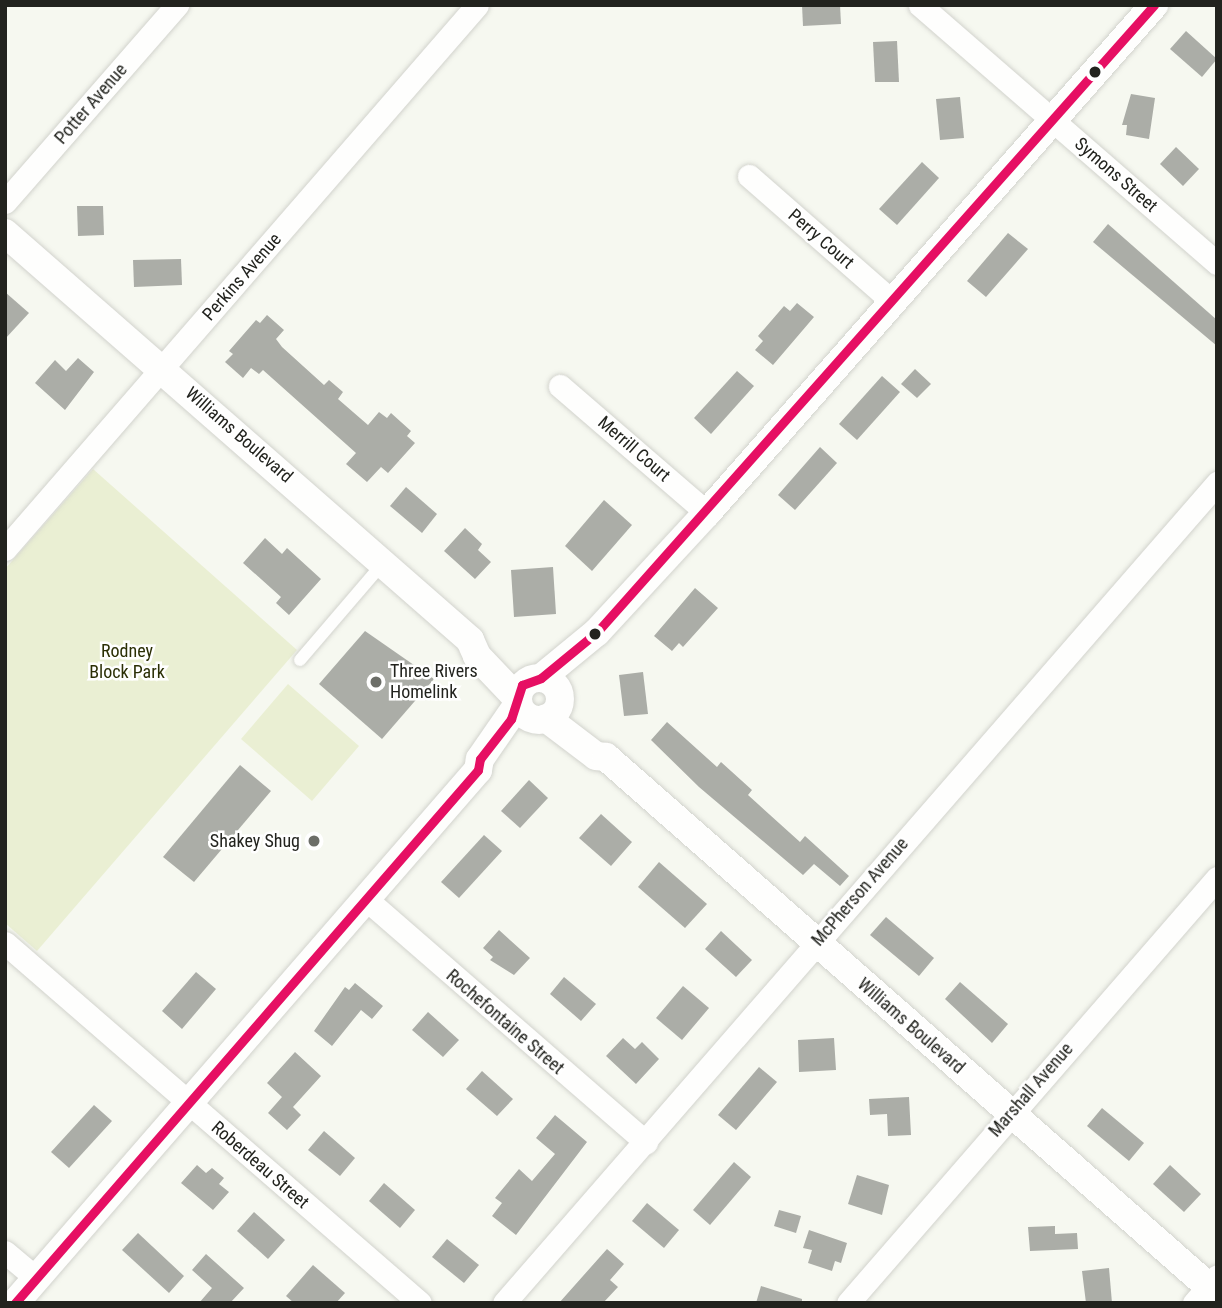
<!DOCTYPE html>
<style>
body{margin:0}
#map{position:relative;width:1222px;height:1308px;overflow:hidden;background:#f6f8f0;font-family:"Roboto Condensed",sans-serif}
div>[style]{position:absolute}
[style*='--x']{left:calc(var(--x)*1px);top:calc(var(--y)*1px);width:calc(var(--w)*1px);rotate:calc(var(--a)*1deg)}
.green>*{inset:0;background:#eaefd3}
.building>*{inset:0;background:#abada7}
.roads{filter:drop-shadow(0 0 2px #d2d3cd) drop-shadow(0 0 2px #d2d3cd)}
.service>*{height:12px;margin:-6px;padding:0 6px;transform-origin:6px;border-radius:6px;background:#fefefd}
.minor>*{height:23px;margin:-11.5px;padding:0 11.5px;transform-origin:11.5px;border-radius:11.5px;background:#fefefd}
.tertiary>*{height:28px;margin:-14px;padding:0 14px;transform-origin:14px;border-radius:14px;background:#fefefd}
.tertiary>.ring{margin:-14px;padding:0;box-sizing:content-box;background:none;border:28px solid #fefefd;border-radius:50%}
.bus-1>*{height:9px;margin:-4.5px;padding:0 4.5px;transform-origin:4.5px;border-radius:4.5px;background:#e60f63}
.dots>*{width:19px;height:19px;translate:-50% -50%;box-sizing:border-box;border:4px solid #fff;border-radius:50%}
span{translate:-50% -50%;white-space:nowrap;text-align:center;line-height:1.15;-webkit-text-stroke:5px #fff;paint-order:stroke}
.street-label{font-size:18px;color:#22231e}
.park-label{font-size:18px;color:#2b2f05}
.poi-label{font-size:18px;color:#22231e}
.left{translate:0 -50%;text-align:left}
.right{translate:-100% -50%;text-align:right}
.frame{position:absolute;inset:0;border:7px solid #22231e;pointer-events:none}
</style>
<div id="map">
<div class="green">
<div style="clip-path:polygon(93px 469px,297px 650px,37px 951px,5px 923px,5px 569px)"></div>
<div style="clip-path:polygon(288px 684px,359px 746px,312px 801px,241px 739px)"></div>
</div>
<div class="building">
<div style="clip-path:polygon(802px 5px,840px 5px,841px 24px,803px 26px)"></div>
<div style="clip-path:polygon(1186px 31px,1217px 59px,1202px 77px,1170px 49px)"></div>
<div style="clip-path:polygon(897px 41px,899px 82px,875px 82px,873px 42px)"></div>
<div style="clip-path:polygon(1131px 94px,1155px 98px,1149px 139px,1126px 135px,1127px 125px,1122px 125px)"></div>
<div style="clip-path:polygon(960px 97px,964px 138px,940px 140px,936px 99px)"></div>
<div style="clip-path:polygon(1176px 147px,1199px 169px,1183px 186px,1160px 164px)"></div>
<div style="clip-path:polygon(922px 162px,939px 178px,897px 225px,879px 209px)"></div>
<div style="clip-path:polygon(77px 206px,103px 206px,104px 235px,78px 236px)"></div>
<div style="clip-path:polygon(1108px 224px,1217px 320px,1217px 346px,1093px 242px)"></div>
<div style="clip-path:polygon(1008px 233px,1028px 249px,986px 297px,967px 281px)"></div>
<div style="clip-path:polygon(181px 259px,182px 285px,134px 287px,133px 260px)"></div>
<div style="clip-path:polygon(5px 292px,29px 313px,5px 339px)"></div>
<div style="clip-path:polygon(797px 303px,814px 317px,773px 365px,755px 350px,763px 341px,758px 336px,784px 306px,790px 311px)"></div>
<div style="clip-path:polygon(267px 315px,284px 330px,276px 339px,282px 347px,324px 385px,329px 380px,343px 392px,338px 399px,368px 425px,379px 412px,387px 418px,391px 413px,411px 431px,407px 436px,415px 443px,388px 473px,381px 467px,367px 482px,346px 464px,356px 453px,263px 370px,259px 374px,251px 368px,243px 378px,225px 362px,233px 354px,229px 351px,256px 320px,260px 323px)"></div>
<div style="clip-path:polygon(78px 358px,94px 372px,65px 410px,35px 383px,55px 360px,66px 371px)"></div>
<div style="clip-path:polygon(915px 369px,931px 384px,917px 398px,901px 384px)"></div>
<div style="clip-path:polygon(737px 371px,754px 386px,711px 434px,694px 418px)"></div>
<div style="clip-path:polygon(882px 376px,900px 392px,857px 440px,839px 424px)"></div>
<div style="clip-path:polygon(820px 447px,837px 463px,795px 510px,778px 495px)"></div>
<div style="clip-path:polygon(406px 487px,437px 514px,422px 533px,390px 506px)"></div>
<div style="clip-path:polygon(604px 500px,632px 525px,592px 571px,565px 546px)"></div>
<div style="clip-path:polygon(465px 528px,482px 544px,478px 550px,491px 562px,475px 579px,444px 551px)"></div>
<div style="clip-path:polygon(265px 538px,282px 554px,287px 548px,321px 579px,289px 615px,276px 603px,281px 597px,243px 563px)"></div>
<div style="clip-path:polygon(553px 567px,556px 614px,514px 617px,511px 570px)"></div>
<div style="clip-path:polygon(695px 588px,718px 608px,683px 647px,679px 643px,672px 651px,654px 636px)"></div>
<div style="clip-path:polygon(365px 631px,434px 679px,382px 739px,319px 684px)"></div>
<div style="clip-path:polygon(643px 672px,648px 714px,624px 716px,619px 675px)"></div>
<div style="clip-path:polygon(667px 722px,717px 767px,721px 762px,752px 790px,748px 795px,800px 842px,805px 836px,849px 876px,840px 886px,814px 864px,803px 875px,699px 787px,651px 740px)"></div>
<div style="clip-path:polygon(240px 765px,271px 791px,194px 882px,163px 857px)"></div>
<div style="clip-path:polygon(529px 780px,548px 798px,520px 828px,501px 811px)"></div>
<div style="clip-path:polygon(601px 814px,632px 842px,611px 866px,579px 838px)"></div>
<div style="clip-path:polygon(484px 835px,502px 851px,459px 898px,441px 882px)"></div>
<div style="clip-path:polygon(659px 862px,707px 904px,685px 928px,638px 887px)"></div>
<div style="clip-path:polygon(886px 917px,934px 958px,919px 976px,870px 935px)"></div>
<div style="clip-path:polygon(499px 930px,530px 958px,514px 975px,490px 960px,493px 957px,483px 948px)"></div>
<div style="clip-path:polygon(721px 931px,752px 960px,736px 977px,705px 949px)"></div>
<div style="clip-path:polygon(196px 972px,216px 989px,182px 1029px,162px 1011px)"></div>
<div style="clip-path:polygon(564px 977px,596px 1004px,581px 1021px,550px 994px)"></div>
<div style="clip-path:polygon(960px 982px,1008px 1024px,992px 1043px,945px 999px)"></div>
<div style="clip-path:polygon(355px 983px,383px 1006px,372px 1019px,361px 1010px,332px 1046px,314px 1031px,345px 987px,349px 990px)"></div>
<div style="clip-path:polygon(683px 986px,709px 1008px,682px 1040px,656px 1018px)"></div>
<div style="clip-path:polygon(428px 1012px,459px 1040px,443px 1057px,412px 1030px)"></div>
<div style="clip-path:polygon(623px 1038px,635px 1049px,642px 1042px,659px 1059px,636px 1084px,606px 1056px)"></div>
<div style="clip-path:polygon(834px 1038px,836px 1070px,799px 1072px,798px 1040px)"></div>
<div style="clip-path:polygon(295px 1052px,321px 1076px,293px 1107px,301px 1115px,287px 1130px,268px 1113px,282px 1097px,267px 1083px)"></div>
<div style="clip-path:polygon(759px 1067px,777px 1082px,736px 1130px,718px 1115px)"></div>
<div style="clip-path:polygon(482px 1071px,513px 1099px,497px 1116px,466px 1089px)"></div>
<div style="clip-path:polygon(909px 1097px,911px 1135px,888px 1136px,887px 1114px,870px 1115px,869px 1099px)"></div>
<div style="clip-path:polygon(94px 1105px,112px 1121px,69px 1168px,51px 1152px)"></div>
<div style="clip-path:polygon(1102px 1108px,1144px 1143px,1129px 1161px,1087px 1126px)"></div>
<div style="clip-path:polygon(555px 1115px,587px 1142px,516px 1235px,492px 1216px,502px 1203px,495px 1198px,519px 1169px,532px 1181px,555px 1154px,536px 1138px)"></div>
<div style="clip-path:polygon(324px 1131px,355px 1158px,340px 1176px,308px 1150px)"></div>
<div style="clip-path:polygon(734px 1162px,751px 1177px,710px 1225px,693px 1210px)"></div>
<div style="clip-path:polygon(197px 1165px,206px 1173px,212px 1168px,224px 1178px,219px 1184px,229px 1192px,213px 1210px,181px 1183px)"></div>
<div style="clip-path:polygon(1170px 1165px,1201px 1194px,1184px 1212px,1153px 1184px)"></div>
<div style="clip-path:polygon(857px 1175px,889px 1185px,882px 1215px,848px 1204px)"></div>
<div style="clip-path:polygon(384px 1183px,415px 1210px,400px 1228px,369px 1201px)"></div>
<div style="clip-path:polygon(647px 1203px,679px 1230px,664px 1248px,632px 1221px)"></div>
<div style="clip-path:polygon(779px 1210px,801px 1216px,796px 1233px,774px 1226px)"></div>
<div style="clip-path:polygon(254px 1212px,285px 1240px,268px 1259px,237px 1231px)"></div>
<div style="clip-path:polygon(1055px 1226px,1055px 1234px,1077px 1233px,1078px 1249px,1030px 1251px,1028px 1227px)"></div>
<div style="clip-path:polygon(809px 1230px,847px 1243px,841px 1263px,835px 1261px,832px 1271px,808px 1263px,812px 1250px,803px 1248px)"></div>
<div style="clip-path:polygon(138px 1233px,184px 1276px,169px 1293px,122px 1250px)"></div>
<div style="clip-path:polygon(447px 1239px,479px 1265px,464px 1283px,432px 1257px)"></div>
<div style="clip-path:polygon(607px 1249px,624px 1264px,610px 1280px,618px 1287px,603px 1303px,559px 1303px)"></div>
<div style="clip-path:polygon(206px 1254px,244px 1288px,230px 1303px,199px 1303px,212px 1288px,192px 1270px)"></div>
<div style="clip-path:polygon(313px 1265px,345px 1293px,336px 1303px,294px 1303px,286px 1296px)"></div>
<div style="clip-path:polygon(1109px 1268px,1112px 1303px,1086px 1303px,1082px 1271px)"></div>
<div style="clip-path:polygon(761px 1286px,802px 1299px,802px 1303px,756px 1303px)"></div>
</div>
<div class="roads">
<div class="service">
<div style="--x:300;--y:660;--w:128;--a:-49.4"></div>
</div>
<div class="minor">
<div style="--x:920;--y:5;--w:393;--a:41"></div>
<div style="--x:749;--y:176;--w:191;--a:41.2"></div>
<div style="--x:5;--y:202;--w:262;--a:-48.9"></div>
<div style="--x:560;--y:386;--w:194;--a:40.8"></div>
<div style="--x:5;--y:549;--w:720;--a:-49.05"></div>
<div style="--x:366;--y:899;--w:371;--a:41"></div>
<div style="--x:5;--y:943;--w:549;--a:40.94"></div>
<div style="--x:5;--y:1252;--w:40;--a:40"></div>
<div style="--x:504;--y:1303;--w:1087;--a:-48.99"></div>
<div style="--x:848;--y:1303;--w:563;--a:-49.03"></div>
<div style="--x:1194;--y:1303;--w:35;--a:-49"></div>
</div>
<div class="tertiary">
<div style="--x:5;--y:233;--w:618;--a:41.19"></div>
<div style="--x:470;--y:640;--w:17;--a:66"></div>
<div style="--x:477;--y:656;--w:58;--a:46.4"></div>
<div style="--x:541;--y:678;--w:72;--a:-39.4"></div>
<div style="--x:597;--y:632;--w:162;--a:-47.3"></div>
<div style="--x:707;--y:513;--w:677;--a:-48.65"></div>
<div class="ring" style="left:518px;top:678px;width:14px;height:14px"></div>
<div style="--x:546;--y:718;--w:63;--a:37.2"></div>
<div style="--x:596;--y:756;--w:10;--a:6"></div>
<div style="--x:606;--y:757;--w:813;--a:41.31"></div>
<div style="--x:15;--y:1303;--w:706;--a:-49.02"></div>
<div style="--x:478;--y:770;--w:11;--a:-80"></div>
<div style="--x:480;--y:759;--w:67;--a:-55.4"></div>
</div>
</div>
<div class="bus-1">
<div style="--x:15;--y:1303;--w:706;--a:-49.02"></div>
<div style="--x:478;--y:770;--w:11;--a:-80"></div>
<div style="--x:480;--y:759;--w:51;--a:-52.2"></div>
<div style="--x:511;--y:719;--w:36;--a:-72"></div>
<div style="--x:522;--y:685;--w:20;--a:-20"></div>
<div style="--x:541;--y:678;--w:72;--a:-39.4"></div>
<div style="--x:597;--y:632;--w:839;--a:-48.38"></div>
</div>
<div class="dots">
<div style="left:1095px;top:72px;background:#22231e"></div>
<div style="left:595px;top:634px;background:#22231e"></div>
<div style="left:376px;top:682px;background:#6c6e68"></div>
<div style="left:314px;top:841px;background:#6c6e68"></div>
</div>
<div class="street-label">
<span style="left:91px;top:104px;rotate:-49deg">Potter Avenue</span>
<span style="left:1116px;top:175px;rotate:41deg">Symons Street</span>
<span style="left:821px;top:239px;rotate:41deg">Perry Court</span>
<span style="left:242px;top:277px;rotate:-49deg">Perkins Avenue</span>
<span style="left:239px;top:435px;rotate:41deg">Williams Boulevard</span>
<span style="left:634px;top:449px;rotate:41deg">Merrill Court</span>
<span style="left:860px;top:892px;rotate:-49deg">McPherson Avenue</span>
<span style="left:505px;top:1022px;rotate:41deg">Rochefontaine Street</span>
<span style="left:911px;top:1026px;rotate:41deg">Williams Boulevard</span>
<span style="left:1031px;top:1090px;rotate:-49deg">Marshall Avenue</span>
<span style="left:260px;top:1165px;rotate:41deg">Roberdeau Street</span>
</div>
<div class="park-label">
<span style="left:127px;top:662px">Rodney<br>Block Park</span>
</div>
<div class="poi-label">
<span class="left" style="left:390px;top:682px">Three Rivers<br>Homelink</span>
<span class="right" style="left:300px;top:841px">Shakey Shug</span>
</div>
<div class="frame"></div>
</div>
